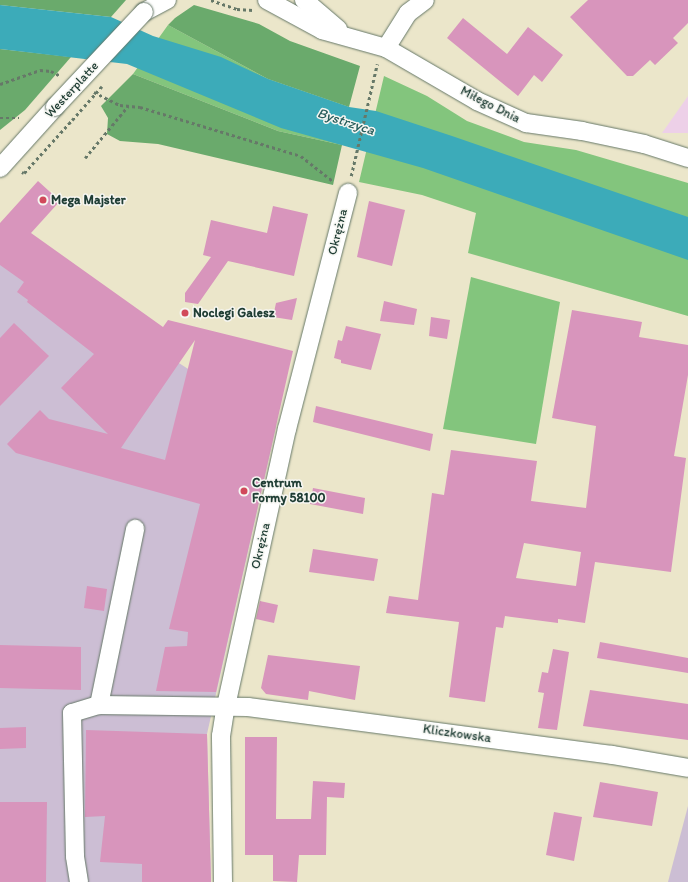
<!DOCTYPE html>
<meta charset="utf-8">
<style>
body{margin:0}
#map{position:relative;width:688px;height:882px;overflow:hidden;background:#ebe6ca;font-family:Itim,sans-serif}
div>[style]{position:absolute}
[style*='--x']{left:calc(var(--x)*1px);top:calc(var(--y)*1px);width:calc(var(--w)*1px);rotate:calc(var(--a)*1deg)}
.built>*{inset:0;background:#edd0e8}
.industrial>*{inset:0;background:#ccbed4}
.green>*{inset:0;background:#83c57d}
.forest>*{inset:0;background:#6aaa6c}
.water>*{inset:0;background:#3cabb9}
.building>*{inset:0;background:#d895bc}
.path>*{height:2.5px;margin-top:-1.25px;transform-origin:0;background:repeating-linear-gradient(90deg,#667868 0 3px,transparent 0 6px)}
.roads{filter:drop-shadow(0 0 1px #667868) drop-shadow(0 0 1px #667868)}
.minor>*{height:18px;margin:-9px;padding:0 9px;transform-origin:9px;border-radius:9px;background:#fff}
.path-bridge>*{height:2.5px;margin-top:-1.25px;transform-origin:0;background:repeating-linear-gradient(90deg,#667868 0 3px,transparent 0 6px)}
.bridges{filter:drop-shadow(0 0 1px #667868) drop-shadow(0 0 1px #667868)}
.minor-bridge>*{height:18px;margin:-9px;padding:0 9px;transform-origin:9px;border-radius:9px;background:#fff}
.dots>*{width:11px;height:11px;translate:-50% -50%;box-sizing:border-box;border:2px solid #f6f6f2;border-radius:50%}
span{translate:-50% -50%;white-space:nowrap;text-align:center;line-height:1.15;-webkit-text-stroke:3px #f6f6f2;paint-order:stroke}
.street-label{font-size:13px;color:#1f3d34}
.poi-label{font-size:13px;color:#1f3d34;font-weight:700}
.left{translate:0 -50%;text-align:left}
.water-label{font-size:14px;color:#285e5c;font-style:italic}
</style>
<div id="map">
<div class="built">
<div style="clip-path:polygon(688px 96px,688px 133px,662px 133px)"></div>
</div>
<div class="industrial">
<div style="clip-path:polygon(0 242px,91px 306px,276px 426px,207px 734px,211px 882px,0 882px)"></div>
<div style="clip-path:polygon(688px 806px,688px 882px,668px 882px)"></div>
</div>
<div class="green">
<div style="clip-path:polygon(168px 25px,268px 79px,349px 107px,342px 145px,278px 131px,133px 74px)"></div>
<div style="clip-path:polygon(384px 76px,427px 96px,467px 121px,524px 142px,576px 150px,688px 183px,688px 316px,468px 253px,476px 213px,422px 195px,359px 182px)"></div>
<div style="clip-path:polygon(471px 277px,560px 302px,536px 444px,443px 429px)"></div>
</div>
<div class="forest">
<div style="clip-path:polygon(0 0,126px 0,111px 17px,0 5px)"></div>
<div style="clip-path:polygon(194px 5px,259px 24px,290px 41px,360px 66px,349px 107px,268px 79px,168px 25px,175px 18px)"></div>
<div style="clip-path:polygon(0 49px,71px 57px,25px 110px,0 130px)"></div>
<div style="clip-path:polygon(133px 74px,278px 131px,342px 145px,333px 185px,158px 144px,120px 141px,107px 134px,108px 118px,101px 106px)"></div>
</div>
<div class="water">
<div style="clip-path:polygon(0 5px,111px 17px,153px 36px,221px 57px,268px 79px,349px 107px,376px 111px,452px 136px,688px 217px,688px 260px,423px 168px,281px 128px,127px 64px,0 49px)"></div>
</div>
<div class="building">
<div style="clip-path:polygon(588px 0,688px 0,688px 23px,673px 38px,678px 43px,655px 65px,650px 60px,633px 76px,627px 76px,570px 17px)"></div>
<div style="clip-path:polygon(463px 18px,507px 54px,528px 27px,563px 55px,542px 82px,534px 75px,518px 96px,447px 38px)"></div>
<div style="clip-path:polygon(evenodd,38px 181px,60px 201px,31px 233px,163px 327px,168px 320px,293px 351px,216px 692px,156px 691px,165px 647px,187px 646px,188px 632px,169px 629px,200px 504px,16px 453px,7px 444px,40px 410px,49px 419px,108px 434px,61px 388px,94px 354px,27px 302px,28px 300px,17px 292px,24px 282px,0 265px,0 223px,38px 181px,195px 340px,165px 460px,121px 448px,127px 439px,195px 340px)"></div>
<div style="clip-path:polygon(369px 201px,405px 210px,392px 266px,357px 257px)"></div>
<div style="clip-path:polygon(273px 206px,308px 214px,294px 276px,228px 261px,198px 304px,185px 302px,185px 293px,211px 257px,203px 255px,211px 220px,267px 233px)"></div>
<div style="clip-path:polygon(297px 298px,292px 320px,273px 317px,276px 303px)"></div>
<div style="clip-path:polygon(384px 301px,417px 309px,414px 325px,380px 321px)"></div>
<div style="clip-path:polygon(evenodd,572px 310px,642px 322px,639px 337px,688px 345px,688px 375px,674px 456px,686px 458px,671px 572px,595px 562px,585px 623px,558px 619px,558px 623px,505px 616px,503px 628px,496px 627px,485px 702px,449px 697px,459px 622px,386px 613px,389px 596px,418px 600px,432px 493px,444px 495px,451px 450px,537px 461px,531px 501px,586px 508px,596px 426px,552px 418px,572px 310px,524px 543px,581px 552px,576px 586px,516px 578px,524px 543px)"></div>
<div style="clip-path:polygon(431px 317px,450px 320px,447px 339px,429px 336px)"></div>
<div style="clip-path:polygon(14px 323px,49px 356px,0 406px,0 338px)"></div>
<div style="clip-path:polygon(346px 326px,381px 334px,371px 370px,341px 363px,341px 360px,334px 358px,338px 340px,342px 341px)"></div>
<div style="clip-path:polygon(316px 406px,433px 434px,430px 451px,313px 422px)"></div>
<div style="clip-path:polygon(313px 488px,365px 498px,363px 514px,310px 504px)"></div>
<div style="clip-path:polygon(313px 549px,378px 559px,374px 581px,309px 572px)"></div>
<div style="clip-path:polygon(87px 586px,107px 589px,104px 611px,84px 608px)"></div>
<div style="clip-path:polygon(260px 601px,278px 605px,274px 623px,256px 619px)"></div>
<div style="clip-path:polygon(600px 642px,688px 658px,688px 673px,597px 658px)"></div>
<div style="clip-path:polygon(0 645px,81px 647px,81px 690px,0 688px)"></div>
<div style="clip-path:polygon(553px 649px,569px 652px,557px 730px,538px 728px,544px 693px,538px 692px,542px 672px,548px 673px)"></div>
<div style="clip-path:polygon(268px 655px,360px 666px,355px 700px,309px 691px,308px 700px,266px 694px,261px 688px)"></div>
<div style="clip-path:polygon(590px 690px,688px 704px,688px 740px,583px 726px)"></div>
<div style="clip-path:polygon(26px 727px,26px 748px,0 749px,0 728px)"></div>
<div style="clip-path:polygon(86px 730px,207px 734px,211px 882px,142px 882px,142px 864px,100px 862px,105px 816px,85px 817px)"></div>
<div style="clip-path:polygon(245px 737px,277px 737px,276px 819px,311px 819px,313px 781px,345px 783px,344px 798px,327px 797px,326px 855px,299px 855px,297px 882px,273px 881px,273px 855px,245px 855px)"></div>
<div style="clip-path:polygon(600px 782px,658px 792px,652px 826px,593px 817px)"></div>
<div style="clip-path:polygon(0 802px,47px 802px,46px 882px,0 882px)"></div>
<div style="clip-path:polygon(554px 812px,582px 817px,574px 861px,546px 855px)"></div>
</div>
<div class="path">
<div style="--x:211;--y:0;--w:28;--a:19"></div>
<div style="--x:237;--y:9;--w:16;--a:4"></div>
<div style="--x:0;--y:84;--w:42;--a:-19.3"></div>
<div style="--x:40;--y:70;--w:11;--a:5"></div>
<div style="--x:51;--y:71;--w:9;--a:27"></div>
<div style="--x:94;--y:92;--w:29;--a:27"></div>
<div style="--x:120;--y:105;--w:20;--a:6"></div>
<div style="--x:140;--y:107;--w:168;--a:16.9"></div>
<div style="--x:301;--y:156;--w:42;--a:38.2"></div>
<div style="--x:0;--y:118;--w:19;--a:0"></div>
<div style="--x:85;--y:158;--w:67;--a:-50.4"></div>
<div style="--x:22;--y:172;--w:2;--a:27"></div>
<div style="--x:24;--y:173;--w:72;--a:-47.8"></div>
<div style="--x:351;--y:176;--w:115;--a:-76.9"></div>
</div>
<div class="roads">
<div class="minor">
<div style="--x:267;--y:0;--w:63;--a:28.6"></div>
<div style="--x:322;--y:30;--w:66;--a:15.7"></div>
<div style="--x:386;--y:48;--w:105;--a:30.2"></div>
<div style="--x:477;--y:101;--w:54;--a:24.2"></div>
<div style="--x:526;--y:123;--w:57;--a:8.1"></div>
<div style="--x:582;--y:131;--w:63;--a:11.8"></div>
<div style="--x:644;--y:144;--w:46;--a:17.7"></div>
<div style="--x:304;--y:0;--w:45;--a:40.5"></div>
<div style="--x:144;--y:12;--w:26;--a:-28"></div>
<div style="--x:386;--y:48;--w:41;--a:-57.8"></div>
<div style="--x:408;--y:13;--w:21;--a:-37"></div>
<div style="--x:0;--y:168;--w:82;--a:-48"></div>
<div style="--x:99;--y:705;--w:180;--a:-78.4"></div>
<div style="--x:79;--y:882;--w:26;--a:-99"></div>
<div style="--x:75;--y:856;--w:143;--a:-91.2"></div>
<div style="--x:72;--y:713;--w:28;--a:-17"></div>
<div style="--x:99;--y:705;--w:149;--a:0.8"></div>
<div style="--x:248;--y:707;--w:367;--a:7.5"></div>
<div style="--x:612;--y:755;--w:77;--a:9.7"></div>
<div style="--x:223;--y:882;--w:146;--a:-90.8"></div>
<div style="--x:221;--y:736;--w:30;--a:-81"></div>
<div style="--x:226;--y:706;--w:284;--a:-77.6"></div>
<div style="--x:287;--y:429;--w:244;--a:-75.5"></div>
</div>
</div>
<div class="path-bridge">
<div style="--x:72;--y:120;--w:45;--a:-48.6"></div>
</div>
<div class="bridges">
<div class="minor-bridge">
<div style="--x:55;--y:107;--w:130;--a:-46.9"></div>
</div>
</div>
<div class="dots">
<div style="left:43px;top:200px;background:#d1495b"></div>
<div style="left:185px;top:313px;background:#d1495b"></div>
<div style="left:244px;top:491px;background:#d1495b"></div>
</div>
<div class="street-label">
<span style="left:72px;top:90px;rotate:-47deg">Westerplatte</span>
<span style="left:490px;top:105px;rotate:27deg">Miłego Dnia</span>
<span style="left:338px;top:232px;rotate:-76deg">Okrężna</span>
<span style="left:261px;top:546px;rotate:-77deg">Okrężna</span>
<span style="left:457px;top:734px;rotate:8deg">Kliczkowska</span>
</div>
<div class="poi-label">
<span class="left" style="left:51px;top:200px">Mega Majster</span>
<span class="left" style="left:193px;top:313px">Noclegi Galesz</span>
<span class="left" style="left:252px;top:491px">Centrum<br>Formy 58100</span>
</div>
<div class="water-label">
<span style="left:346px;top:122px;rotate:18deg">Bystrzyca</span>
</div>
</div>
